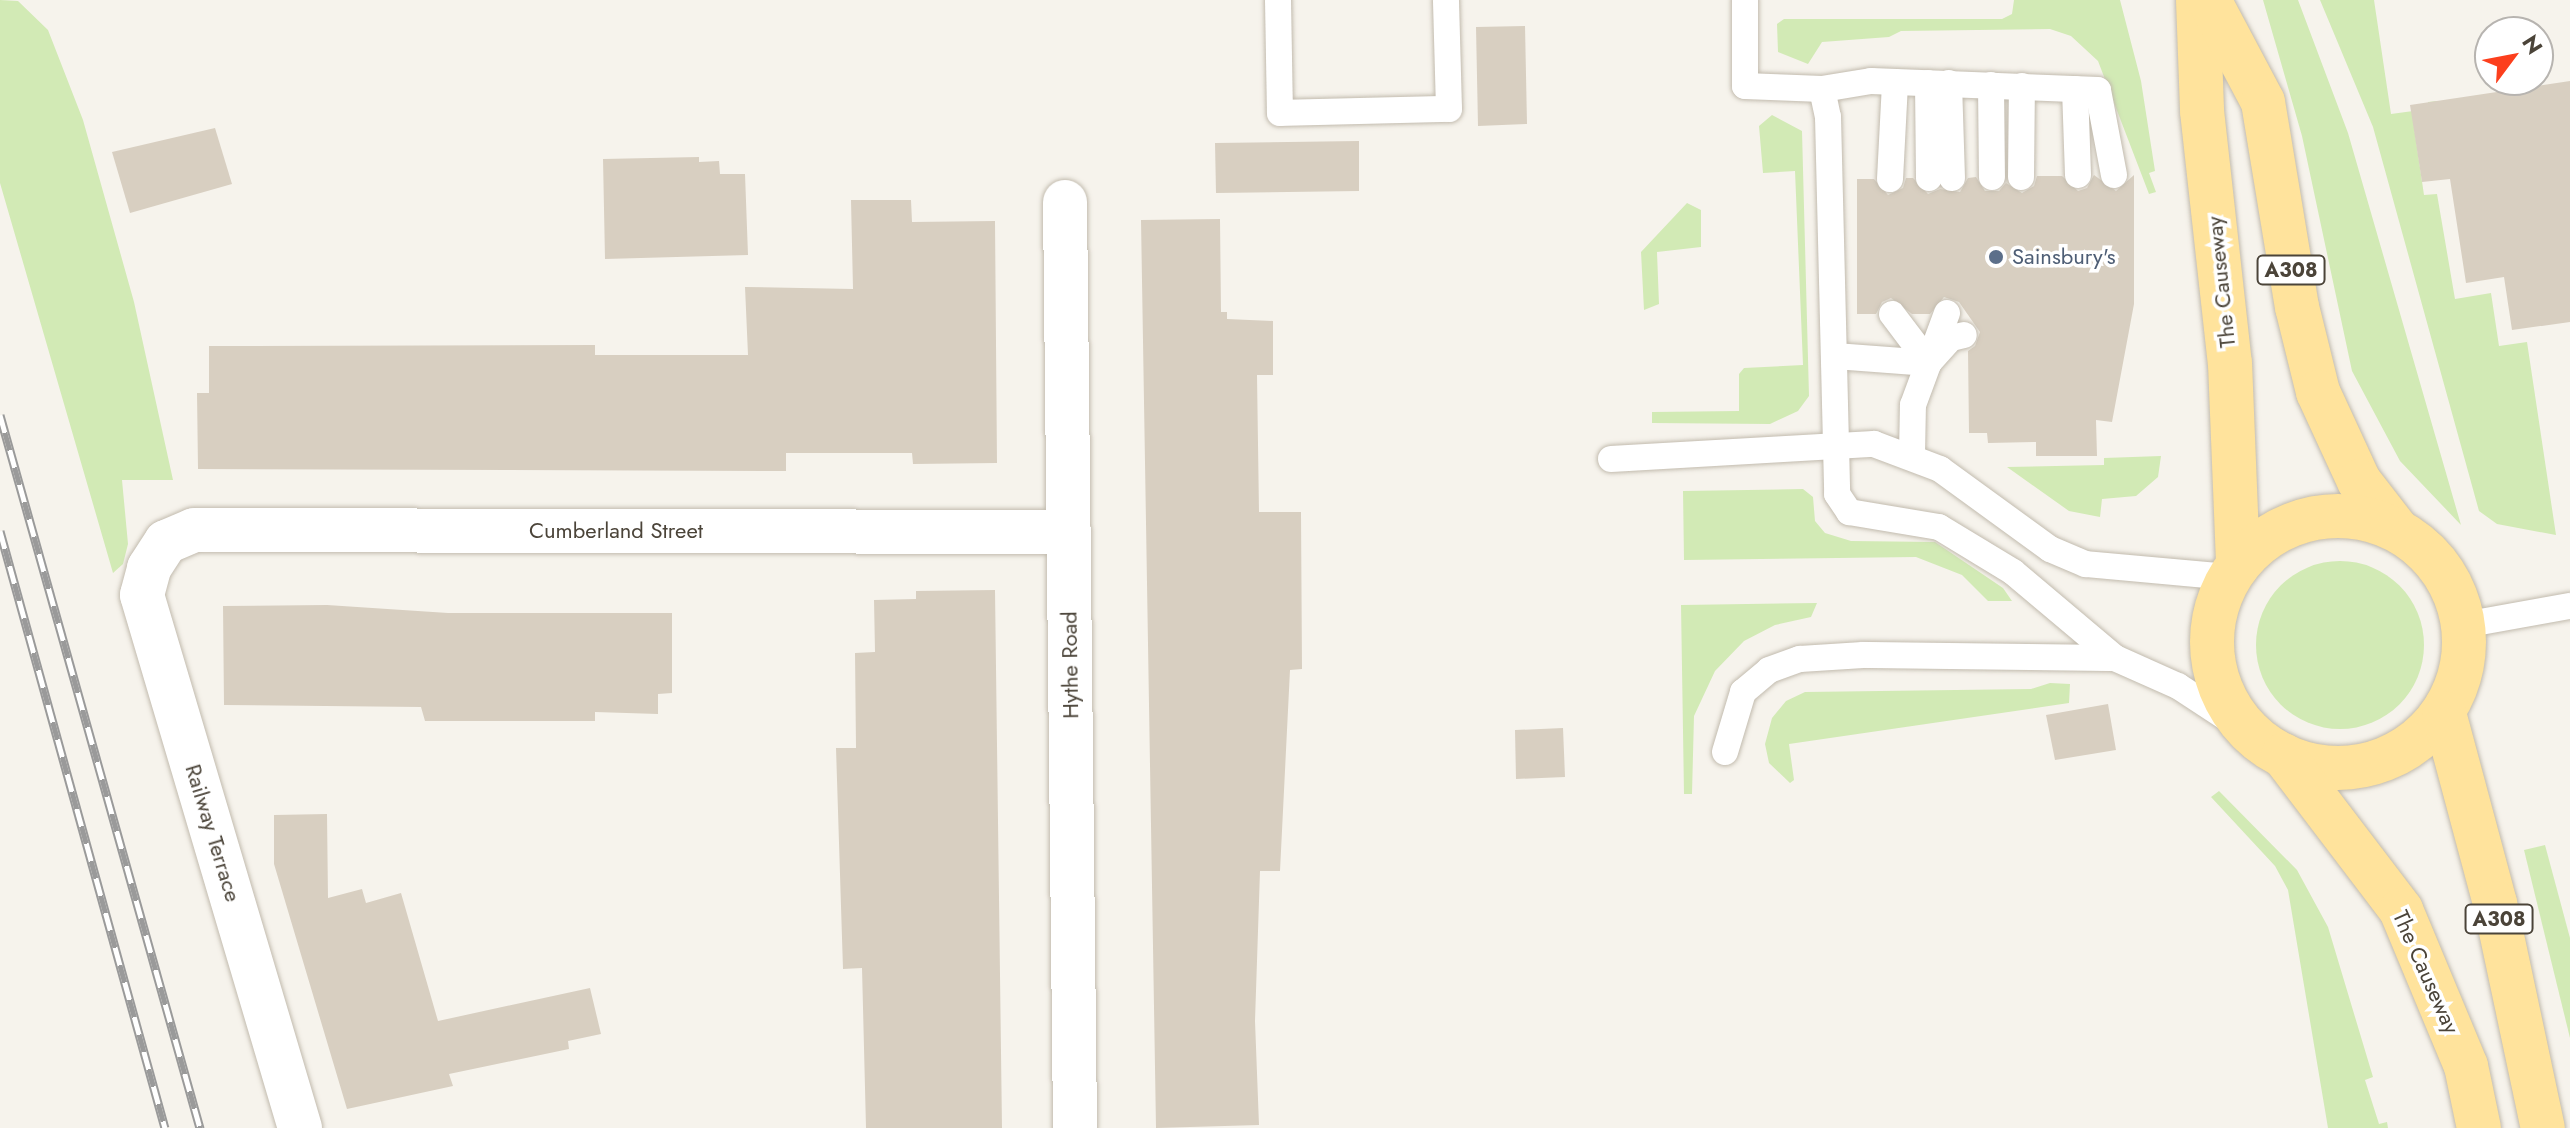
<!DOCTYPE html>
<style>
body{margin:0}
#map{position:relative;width:2570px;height:1128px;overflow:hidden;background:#f6f3ec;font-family:Jost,sans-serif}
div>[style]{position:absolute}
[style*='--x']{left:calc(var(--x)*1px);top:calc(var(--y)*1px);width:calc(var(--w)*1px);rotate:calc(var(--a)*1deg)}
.green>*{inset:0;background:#d2eab5}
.round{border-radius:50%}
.building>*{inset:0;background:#d8cfc1}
.roads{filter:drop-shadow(0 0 2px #c2bbae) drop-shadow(0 0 2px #c2bbae)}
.service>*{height:26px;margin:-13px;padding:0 13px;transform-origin:13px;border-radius:13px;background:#fff}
.minor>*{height:44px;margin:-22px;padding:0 22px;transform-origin:22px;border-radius:22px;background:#fff}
.primary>*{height:44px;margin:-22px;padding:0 22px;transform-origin:22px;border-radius:22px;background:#ffe39c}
.primary>.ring{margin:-22px;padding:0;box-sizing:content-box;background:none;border:44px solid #ffe39c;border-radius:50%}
.rail>*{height:9px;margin-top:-4.5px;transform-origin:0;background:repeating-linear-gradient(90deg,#fff 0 18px,#9a9a9a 0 36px);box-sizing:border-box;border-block:2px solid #9a9a9a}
.dots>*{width:22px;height:22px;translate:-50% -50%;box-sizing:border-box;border:4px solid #fff;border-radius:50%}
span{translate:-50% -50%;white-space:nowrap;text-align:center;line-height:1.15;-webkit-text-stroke:7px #fff;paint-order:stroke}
.shield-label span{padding:2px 6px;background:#fff;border:2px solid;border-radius:6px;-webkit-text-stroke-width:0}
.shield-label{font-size:20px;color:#4b4439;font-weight:700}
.service-label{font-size:22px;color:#4e5e75}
.left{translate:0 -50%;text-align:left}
.street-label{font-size:22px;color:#4b4439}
.north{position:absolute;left:2474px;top:16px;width:80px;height:80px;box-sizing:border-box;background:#fff;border:2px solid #b7b4b0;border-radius:50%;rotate:58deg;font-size:22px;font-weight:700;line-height:32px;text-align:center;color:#4b4439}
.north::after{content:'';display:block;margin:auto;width:28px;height:36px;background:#fc3f1d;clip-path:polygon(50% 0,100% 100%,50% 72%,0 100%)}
</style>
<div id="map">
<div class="green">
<div style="clip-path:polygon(0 0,18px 1px,48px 30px,83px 120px,134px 302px,173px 480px,122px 480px,128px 544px,123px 564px,113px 573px,0 183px)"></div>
<div style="clip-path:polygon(2014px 0,2120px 0,2141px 81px,2155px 171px,2149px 173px,2156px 192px,2149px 194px,2098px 61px,2071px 36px,2050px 29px,1901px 31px,1889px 37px,1822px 42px,1808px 64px,1778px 52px,1777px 24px,1784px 19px,2002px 19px,2012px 14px)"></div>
<div style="clip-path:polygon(2263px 0,2298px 0,2348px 133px,2461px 525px,2400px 461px,2352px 371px,2302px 136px)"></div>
<div style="clip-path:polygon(2320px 0,2374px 0,2391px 114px,2428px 109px,2428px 102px,2437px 101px,2414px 127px,2424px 195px,2437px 194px,2455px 299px,2491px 293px,2499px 346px,2527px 342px,2556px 535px,2497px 524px,2479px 511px,2373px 127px)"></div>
<div style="clip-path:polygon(1772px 115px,1802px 131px,1809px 396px,1798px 411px,1770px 424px,1652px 423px,1652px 412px,1739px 411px,1739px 374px,1744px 368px,1803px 365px,1795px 171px,1763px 173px,1759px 126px)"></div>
<div style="clip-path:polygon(1687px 203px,1701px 210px,1701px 247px,1657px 252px,1659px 304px,1644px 310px,1641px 252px)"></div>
<div style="clip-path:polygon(2161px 456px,2158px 477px,2136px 496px,2102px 499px,2100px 517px,2069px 511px,2007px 467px,2104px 465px,2104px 458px)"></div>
<div style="clip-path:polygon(1803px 489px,1813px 497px,1815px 521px,1825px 533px,1851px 541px,1935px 542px,2003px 588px,2012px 601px,1988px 601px,1962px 575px,1916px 557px,1684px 560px,1683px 491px)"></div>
<div class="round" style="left:2256px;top:561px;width:168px;height:168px"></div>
<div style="clip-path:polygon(1817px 603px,1811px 617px,1775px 625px,1744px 641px,1715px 671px,1694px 716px,1692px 794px,1684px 794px,1681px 605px)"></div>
<div style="clip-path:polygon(2050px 683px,2070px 684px,2069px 703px,1789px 744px,1794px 780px,1790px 783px,1769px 763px,1765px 744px,1772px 718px,1786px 701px,1805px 692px,2031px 689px)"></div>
<div style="clip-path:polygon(2219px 791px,2297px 870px,2328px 927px,2373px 1077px,2365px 1080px,2379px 1124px,2387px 1122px,2388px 1128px,2328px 1128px,2288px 890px,2275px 866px,2211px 797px)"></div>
<div style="clip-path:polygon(2545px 845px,2570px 938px,2570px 1038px,2524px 850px)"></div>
</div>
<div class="building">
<div style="clip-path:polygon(1525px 26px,1527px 124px,1478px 126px,1476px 27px)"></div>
<div style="clip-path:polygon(2570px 81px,2570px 322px,2512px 330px,2504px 277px,2466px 283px,2450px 179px,2422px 182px,2410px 105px)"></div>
<div style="clip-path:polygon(215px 128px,232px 184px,130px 213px,112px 152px)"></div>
<div style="clip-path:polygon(1359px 141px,1359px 191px,1216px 193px,1215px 143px)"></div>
<div style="clip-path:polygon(699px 157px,699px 162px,719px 161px,720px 174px,745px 174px,748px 255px,605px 259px,603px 159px)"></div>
<div style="clip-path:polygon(2094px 175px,2116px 191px,2134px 175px,2134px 304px,2112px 422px,2096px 420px,2097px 456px,2036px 456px,2036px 442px,1988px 443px,1987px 433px,1969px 433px,1968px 351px,1975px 346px,1980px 332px,1959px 302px,1944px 297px,1930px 314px,1912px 314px,1891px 298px,1882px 302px,1876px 314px,1857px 314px,1857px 179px,1874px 179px,1888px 195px,1903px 188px,1906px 178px,1913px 178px,1928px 194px,1940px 189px,1960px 192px,1968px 178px,1976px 177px,1985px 191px,1999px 191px,2006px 183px,2022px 193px,2034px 186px,2037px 176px,2062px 176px,2078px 191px,2087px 188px)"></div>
<div style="clip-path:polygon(851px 200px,911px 200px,912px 222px,995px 221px,997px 463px,913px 464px,912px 453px,786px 453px,786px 471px,198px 469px,197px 393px,209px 393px,209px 346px,595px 345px,595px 355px,748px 355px,745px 287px,853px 289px)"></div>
<div style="clip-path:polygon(1220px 219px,1221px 312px,1227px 312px,1227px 319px,1273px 321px,1273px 375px,1257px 375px,1259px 512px,1301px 512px,1302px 669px,1290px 670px,1280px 871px,1260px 871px,1255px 1021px,1259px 1125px,1156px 1128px,1141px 220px)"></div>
<div style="clip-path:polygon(995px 590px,1002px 1128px,866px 1128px,862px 968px,843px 969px,836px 748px,856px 748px,855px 653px,875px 652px,874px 600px,916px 599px,916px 591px)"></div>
<div style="clip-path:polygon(327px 605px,448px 613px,672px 613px,672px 693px,658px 694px,658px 714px,595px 712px,595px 721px,425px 721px,421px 707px,224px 705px,223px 606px)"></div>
<div style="clip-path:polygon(2108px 704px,2116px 750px,2055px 760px,2046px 715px)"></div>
<div style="clip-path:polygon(1563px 728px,1565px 777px,1516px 779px,1515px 730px)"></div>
<div style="clip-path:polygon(327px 814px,328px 898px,362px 889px,366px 903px,401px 893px,438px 1021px,590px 988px,601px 1034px,568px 1041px,569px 1049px,449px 1074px,453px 1086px,347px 1109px,274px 864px,274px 815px)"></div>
</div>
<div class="roads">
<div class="service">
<div style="--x:1278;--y:0;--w:113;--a:89"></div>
<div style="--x:1280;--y:113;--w:169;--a:-1.4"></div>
<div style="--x:1449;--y:109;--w:109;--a:-91.6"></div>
<div style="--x:1745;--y:0;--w:86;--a:90"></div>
<div style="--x:1745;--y:86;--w:77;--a:2.2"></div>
<div style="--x:1928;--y:83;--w:95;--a:89.4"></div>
<div style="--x:1949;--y:83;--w:95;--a:88.2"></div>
<div style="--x:1991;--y:85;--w:92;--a:89.4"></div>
<div style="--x:2075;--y:89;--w:86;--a:88"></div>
<div style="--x:2114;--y:175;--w:86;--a:-100.7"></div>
<div style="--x:2098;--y:90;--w:227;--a:-177.7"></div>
<div style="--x:1871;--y:81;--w:50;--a:170.7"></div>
<div style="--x:1822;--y:89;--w:29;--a:78"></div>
<div style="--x:1828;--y:117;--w:377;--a:88.6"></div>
<div style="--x:1837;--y:494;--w:22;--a:56"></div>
<div style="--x:1849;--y:512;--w:91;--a:9.5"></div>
<div style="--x:1939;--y:527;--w:87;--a:31.3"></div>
<div style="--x:2013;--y:572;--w:133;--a:40.1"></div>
<div style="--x:2115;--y:658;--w:69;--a:24"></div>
<div style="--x:2178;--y:686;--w:84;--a:33.3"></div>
<div style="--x:2021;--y:177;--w:91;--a:-89.4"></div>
<div style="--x:1890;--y:179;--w:97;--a:-87"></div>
<div style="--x:1892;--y:314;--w:61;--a:52.9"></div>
<div style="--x:1835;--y:356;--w:94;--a:4.3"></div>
<div style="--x:1931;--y:360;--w:30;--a:-48"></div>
<div style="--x:1951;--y:338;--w:13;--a:-13"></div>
<div style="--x:1912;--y:455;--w:50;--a:-88.9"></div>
<div style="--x:1913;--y:405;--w:98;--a:-69.7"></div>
<div style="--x:1611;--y:459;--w:263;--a:-3.3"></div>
<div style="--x:1874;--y:444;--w:71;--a:20.7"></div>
<div style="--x:1940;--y:469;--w:136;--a:36"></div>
<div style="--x:2050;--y:549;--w:39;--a:23"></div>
<div style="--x:2086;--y:564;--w:144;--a:5.2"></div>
<div style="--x:2464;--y:625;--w:108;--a:-10.2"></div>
<div style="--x:1725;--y:752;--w:63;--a:-73.3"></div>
<div style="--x:1743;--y:692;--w:34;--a:-40"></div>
<div style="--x:1769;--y:670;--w:33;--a:-20"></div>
<div style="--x:1800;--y:659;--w:63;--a:-3.6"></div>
<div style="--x:1863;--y:655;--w:252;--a:0.7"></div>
</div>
<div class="minor">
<div style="--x:1065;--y:202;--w:926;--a:89.38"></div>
<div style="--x:300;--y:1128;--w:556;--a:-106.51"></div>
<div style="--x:142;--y:595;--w:28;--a:-75"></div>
<div style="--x:149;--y:568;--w:31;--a:-57"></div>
<div style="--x:166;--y:542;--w:30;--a:-23"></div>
<div style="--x:194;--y:530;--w:875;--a:0.13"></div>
</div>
<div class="primary">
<div style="--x:2198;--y:0;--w:111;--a:87.9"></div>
<div style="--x:2202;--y:111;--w:254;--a:83.7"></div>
<div style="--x:2230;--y:363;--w:202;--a:87.7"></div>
<div style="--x:2209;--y:0;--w:115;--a:62.1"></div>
<div style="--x:2263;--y:102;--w:208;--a:80.6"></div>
<div style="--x:2297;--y:307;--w:88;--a:76.1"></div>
<div style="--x:2318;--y:392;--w:98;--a:65.3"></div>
<div style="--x:2359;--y:481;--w:62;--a:52.2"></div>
<div class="ring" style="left:2212px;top:516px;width:208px;height:208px"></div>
<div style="--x:2444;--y:713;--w:197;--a:75"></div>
<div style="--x:2495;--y:903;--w:230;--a:78"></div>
<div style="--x:2283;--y:755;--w:195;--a:52.7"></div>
<div style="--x:2401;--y:910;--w:169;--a:67.4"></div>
<div style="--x:2466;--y:1066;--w:63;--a:78.2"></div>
</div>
</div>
<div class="rail">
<div style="--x:0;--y:415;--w:741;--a:74.33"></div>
<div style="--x:0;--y:531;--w:619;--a:74.55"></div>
</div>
<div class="dots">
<div style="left:1996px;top:257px;background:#5c6f8a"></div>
</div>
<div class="shield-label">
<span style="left:2291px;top:270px">A308</span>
<span style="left:2499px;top:919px">A308</span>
</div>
<div class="service-label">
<span class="left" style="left:2012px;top:257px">Sainsbury's</span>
</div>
<div class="street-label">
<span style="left:2221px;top:282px;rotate:-96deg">The Causeway</span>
<span style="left:616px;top:531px">Cumberland Street</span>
<span style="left:1070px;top:665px;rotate:-91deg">Hythe Road</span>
<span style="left:213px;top:833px;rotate:73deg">Railway Terrace</span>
<span style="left:2426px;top:972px;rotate:66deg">The Causeway</span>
</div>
<div class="north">N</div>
</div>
